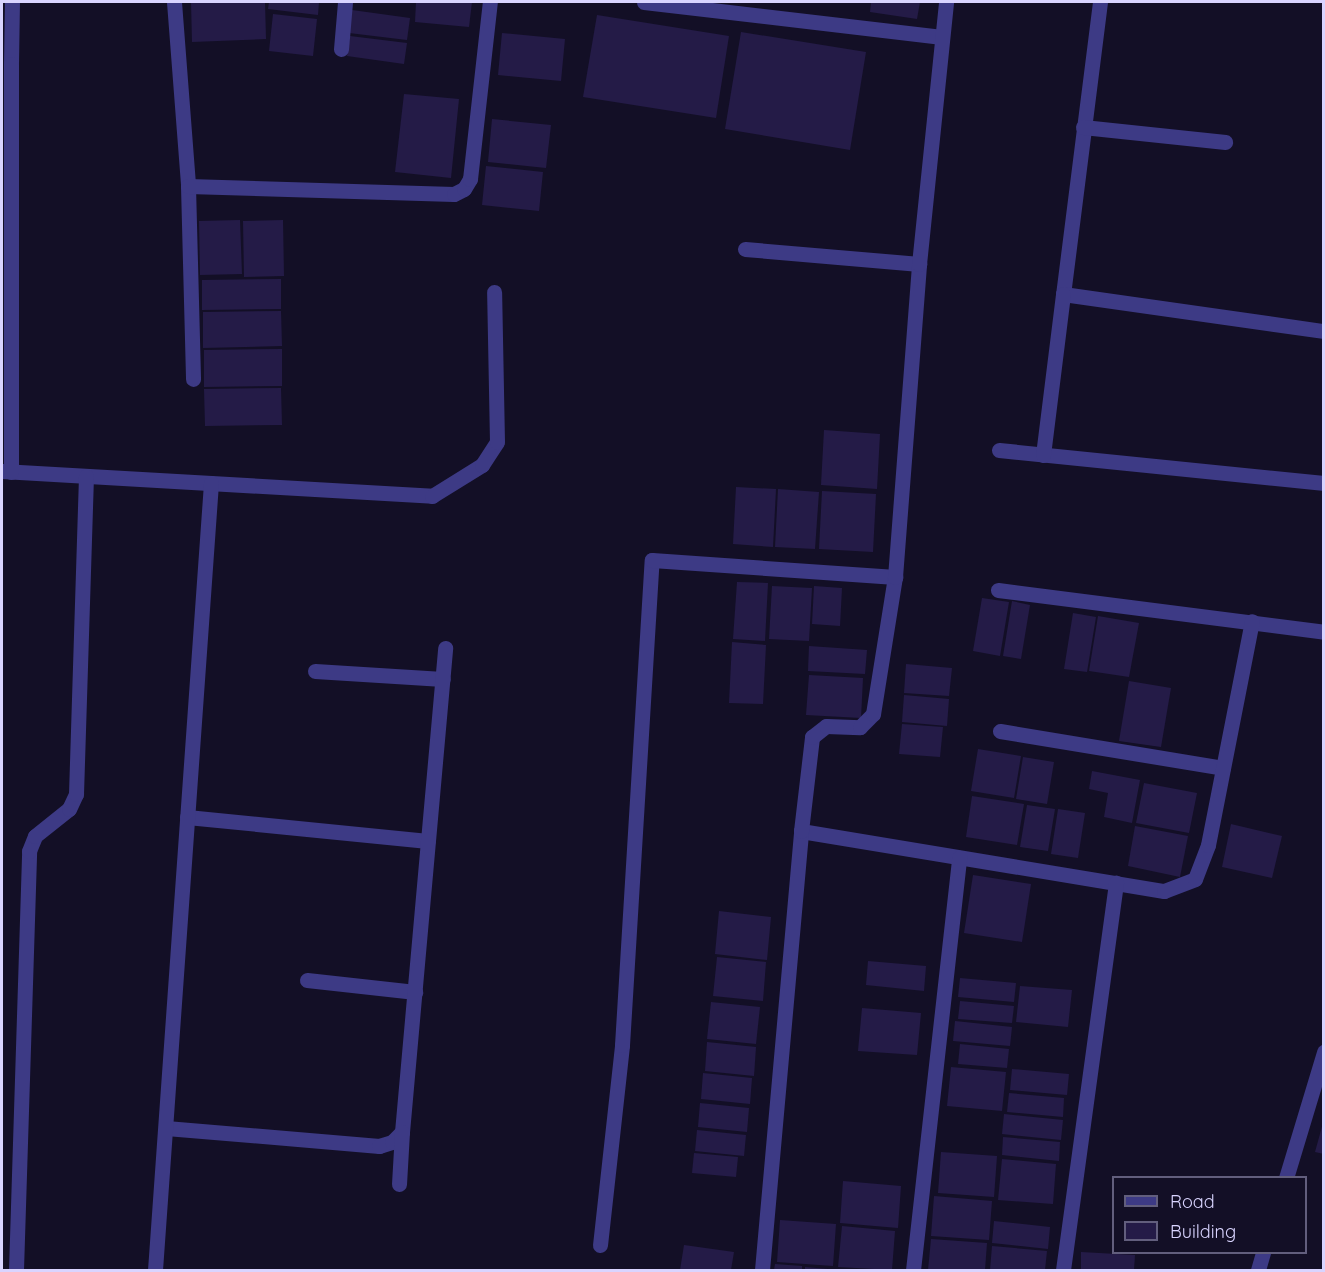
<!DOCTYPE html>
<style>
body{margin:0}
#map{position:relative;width:1325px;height:1272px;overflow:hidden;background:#130f26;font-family:Quicksand,sans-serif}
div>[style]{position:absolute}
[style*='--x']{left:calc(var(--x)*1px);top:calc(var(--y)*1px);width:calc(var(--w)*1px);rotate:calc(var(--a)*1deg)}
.building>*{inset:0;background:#241b47}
.lane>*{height:15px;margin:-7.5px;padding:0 7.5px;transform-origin:7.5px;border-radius:7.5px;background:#3d3a85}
.street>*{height:15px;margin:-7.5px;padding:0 7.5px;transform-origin:7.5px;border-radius:7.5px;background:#3d3a85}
span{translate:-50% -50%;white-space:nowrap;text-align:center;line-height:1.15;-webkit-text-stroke:5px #130f26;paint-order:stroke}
.frame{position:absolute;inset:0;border:3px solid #d9d4ff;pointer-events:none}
.legend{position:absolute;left:1112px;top:1176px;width:195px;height:78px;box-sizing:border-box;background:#130f26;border:2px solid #625e7d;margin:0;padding:8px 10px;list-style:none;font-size:18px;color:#d9d4ff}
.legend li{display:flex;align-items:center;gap:12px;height:30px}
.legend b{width:30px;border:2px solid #625e7d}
</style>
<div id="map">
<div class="building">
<div style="clip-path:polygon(191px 2px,265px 2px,266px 39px,192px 42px)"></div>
<div style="clip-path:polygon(269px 2px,319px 2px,318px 15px,268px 9px)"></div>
<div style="clip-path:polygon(416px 2px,472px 2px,469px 27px,415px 22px)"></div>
<div style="clip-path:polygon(871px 2px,920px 2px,917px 19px,870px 12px)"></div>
<div style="clip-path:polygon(352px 10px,410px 18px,407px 40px,349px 33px)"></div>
<div style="clip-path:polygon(273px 14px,317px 19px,313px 56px,269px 51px)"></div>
<div style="clip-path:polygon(597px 15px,729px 36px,716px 118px,583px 97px)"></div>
<div style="clip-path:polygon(741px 32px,866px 52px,850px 150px,725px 129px)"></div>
<div style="clip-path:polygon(502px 33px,565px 39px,561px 81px,498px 75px)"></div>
<div style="clip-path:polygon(350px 36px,407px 43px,404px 64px,347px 56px)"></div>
<div style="clip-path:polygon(404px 94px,459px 99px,451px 178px,395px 172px)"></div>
<div style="clip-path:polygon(492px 119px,551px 125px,546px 168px,488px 162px)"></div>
<div style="clip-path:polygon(486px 166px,543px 172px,539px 211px,482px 205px)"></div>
<div style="clip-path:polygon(240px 220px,242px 274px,200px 275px,199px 221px)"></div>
<div style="clip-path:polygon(283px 220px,284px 276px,244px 277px,243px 221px)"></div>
<div style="clip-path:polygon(281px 279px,281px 309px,202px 310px,202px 280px)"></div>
<div style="clip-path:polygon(281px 311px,282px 346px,203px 348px,203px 312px)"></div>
<div style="clip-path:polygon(282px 349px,282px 386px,204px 387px,204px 350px)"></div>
<div style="clip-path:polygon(281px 388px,282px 425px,205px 426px,204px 389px)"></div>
<div style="clip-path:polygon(824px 430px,880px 434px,877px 489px,821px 485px)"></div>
<div style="clip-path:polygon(736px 487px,776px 489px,773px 547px,733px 544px)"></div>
<div style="clip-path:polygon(778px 489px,819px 492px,815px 549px,775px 547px)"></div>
<div style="clip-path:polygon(822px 491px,876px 494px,873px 552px,819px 549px)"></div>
<div style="clip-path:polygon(737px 582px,768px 583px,765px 641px,733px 639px)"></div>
<div style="clip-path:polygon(772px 586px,812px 588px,809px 641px,769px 639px)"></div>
<div style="clip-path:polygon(814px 586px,842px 588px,840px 626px,812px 624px)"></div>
<div style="clip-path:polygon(982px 598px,1009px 602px,1000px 656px,973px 651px)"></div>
<div style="clip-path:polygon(1012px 601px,1030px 605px,1021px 659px,1003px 656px)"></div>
<div style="clip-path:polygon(1073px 613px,1096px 617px,1087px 672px,1064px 669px)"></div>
<div style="clip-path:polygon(1098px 616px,1139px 623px,1129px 677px,1089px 671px)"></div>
<div style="clip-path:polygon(732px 642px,766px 645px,763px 704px,729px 703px)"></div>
<div style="clip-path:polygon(809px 646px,867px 650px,865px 674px,808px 671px)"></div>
<div style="clip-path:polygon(906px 664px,952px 668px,949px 696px,904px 693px)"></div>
<div style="clip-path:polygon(809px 675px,863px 678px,861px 718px,806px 715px)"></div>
<div style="clip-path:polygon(1129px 681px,1171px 688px,1161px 747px,1119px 741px)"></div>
<div style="clip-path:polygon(904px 695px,949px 699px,947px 726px,902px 722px)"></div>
<div style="clip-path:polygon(902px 724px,943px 727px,940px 757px,899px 754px)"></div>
<div style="clip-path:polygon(978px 749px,1021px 756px,1014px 798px,971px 791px)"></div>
<div style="clip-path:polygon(1023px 757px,1054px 762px,1047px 804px,1016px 799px)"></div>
<div style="clip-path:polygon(1092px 771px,1140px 780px,1132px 823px,1104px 817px,1108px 793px,1089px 789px)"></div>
<div style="clip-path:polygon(1144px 783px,1197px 793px,1189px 833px,1136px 823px)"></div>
<div style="clip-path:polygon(972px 796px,1024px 804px,1017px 845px,966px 837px)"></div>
<div style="clip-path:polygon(1027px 805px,1055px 809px,1048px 851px,1020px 847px)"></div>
<div style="clip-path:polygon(1058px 809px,1085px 813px,1078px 858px,1051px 854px)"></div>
<div style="clip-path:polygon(1231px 824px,1282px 836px,1272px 878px,1222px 867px)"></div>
<div style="clip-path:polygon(1135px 826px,1188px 836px,1180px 877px,1128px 866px)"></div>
<div style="clip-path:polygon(973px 875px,1031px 884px,1022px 942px,964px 933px)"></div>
<div style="clip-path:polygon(719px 911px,771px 917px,767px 960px,715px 954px)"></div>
<div style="clip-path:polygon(717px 957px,766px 962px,763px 1001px,713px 996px)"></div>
<div style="clip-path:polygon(868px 961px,926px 966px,924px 991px,866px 985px)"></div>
<div style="clip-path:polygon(960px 978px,1016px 983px,1014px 1002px,958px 997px)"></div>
<div style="clip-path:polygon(1020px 986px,1072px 990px,1068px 1027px,1016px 1022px)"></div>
<div style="clip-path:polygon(960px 1001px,1014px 1006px,1012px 1023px,958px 1019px)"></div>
<div style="clip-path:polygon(711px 1002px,760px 1007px,756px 1044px,707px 1039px)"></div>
<div style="clip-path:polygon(862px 1008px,921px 1013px,917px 1055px,858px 1051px)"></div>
<div style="clip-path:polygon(955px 1021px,1012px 1027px,1010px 1046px,953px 1041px)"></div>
<div style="clip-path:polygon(707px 1042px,756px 1047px,754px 1076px,705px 1071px)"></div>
<div style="clip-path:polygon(960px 1044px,1009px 1049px,1007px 1068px,958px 1064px)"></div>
<div style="clip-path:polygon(951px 1067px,1006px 1072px,1002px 1111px,947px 1106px)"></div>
<div style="clip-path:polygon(1012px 1069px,1069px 1074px,1067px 1095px,1010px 1090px)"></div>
<div style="clip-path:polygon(703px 1073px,752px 1078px,750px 1104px,701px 1099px)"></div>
<div style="clip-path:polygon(1009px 1093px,1064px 1098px,1063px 1117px,1007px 1112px)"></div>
<div style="clip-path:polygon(700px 1103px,749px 1108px,747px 1132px,698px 1127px)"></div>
<div style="clip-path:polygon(1004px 1114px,1063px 1120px,1061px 1140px,1002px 1134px)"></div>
<div style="clip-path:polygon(1323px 1123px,1324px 1123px,1324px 1154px,1315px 1152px)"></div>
<div style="clip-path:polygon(697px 1130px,746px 1135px,744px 1156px,695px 1151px)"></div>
<div style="clip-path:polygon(1003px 1137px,1060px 1142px,1059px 1161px,1002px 1155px)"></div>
<div style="clip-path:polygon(941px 1152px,997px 1156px,994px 1197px,938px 1193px)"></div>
<div style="clip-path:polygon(694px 1153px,738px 1157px,736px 1177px,692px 1173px)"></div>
<div style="clip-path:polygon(1002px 1159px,1056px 1164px,1053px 1204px,998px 1200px)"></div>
<div style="clip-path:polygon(843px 1181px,901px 1186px,898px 1228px,840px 1223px)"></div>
<div style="clip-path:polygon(934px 1196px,992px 1201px,989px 1240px,931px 1236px)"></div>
<div style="clip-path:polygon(780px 1220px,836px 1224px,833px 1266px,777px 1262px)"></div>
<div style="clip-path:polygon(994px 1221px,1050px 1227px,1048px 1249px,992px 1243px)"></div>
<div style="clip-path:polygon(842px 1226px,895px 1231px,892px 1270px,838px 1267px)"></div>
<div style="clip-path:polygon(931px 1239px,987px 1243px,985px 1270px,928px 1270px)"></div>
<div style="clip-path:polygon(684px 1245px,734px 1252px,731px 1270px,680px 1270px)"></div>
<div style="clip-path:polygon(992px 1246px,1047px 1251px,1045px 1270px,990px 1270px)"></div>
<div style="clip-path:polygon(1081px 1252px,1135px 1255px,1134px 1270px,1081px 1270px)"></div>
<div style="clip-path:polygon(775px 1264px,802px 1266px,802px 1270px,774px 1270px)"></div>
<div style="clip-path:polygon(805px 1267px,828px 1269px,828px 1270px,805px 1270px)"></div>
</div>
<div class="lane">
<div style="--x:11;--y:64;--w:62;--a:-89.1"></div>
</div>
<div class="street">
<div style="--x:174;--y:2;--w:185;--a:85.6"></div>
<div style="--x:188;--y:186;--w:193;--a:88.5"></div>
<div style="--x:644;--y:2;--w:300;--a:6.7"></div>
<div style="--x:1100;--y:2;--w:294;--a:97.2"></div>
<div style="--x:1063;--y:294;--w:264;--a:8.1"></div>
<div style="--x:341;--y:49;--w:47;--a:-85.1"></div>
<div style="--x:1083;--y:127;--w:143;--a:6"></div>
<div style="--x:188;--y:186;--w:266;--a:1.7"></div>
<div style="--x:454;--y:194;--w:11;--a:-27"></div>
<div style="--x:464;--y:189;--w:12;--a:-59"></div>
<div style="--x:470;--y:179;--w:178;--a:-83.6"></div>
<div style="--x:745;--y:249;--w:175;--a:4.9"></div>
<div style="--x:999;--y:450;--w:327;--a:5.8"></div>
<div style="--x:1043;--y:455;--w:162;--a:-82.9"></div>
<div style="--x:2;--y:471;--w:431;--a:3.3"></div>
<div style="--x:432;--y:496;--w:59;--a:-31.8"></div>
<div style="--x:482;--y:465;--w:27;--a:-57"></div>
<div style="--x:497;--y:442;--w:150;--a:-91.1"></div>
<div style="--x:11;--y:472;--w:408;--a:-90"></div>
<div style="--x:998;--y:590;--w:329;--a:7.3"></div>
<div style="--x:315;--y:671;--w:128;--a:3.6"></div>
<div style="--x:1000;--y:731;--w:226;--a:9.4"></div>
<div style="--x:187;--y:817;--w:242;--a:5.7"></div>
<div style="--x:801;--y:831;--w:368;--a:9.4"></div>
<div style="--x:1164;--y:891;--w:33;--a:-21"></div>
<div style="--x:1195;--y:879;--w:36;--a:-69"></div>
<div style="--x:1208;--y:845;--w:228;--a:-78.9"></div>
<div style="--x:307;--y:980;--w:109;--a:6.3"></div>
<div style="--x:166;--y:1128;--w:214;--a:4.8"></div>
<div style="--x:379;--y:1146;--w:14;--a:-17"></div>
<div style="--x:392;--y:1142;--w:14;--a:-45"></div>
<div style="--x:402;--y:1132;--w:486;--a:-84.9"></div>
<div style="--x:1286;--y:1178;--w:132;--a:-73.2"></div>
<div style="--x:399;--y:1184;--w:52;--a:-86.7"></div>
<div style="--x:600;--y:1245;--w:201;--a:-83.7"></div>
<div style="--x:622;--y:1045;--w:486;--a:-86.5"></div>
<div style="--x:652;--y:560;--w:244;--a:4"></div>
<div style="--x:16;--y:1270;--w:419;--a:-88.2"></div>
<div style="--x:29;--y:851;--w:16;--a:-68"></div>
<div style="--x:35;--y:836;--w:43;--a:-38.5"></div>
<div style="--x:69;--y:809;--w:17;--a:-65"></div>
<div style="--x:76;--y:794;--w:318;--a:-88.2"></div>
<div style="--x:155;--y:1270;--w:789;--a:-85.93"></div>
<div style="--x:762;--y:1270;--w:441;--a:-84.9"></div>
<div style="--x:801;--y:831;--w:95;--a:-83.3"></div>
<div style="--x:812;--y:737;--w:18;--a:-38"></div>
<div style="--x:826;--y:726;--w:34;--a:2"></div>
<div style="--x:860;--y:727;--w:18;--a:-45"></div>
<div style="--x:873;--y:714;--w:139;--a:-80.9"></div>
<div style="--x:895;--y:577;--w:314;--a:-85.6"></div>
<div style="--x:919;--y:264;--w:263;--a:-84.1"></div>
<div style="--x:913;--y:1270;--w:415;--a:-83.6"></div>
<div style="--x:1063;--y:1270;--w:391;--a:-82.2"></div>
<div style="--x:1258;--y:1270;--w:19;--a:-74"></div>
</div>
<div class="frame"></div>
<ul class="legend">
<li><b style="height:8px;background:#3d3a85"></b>Road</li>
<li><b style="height:16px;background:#241b47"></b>Building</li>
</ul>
</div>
